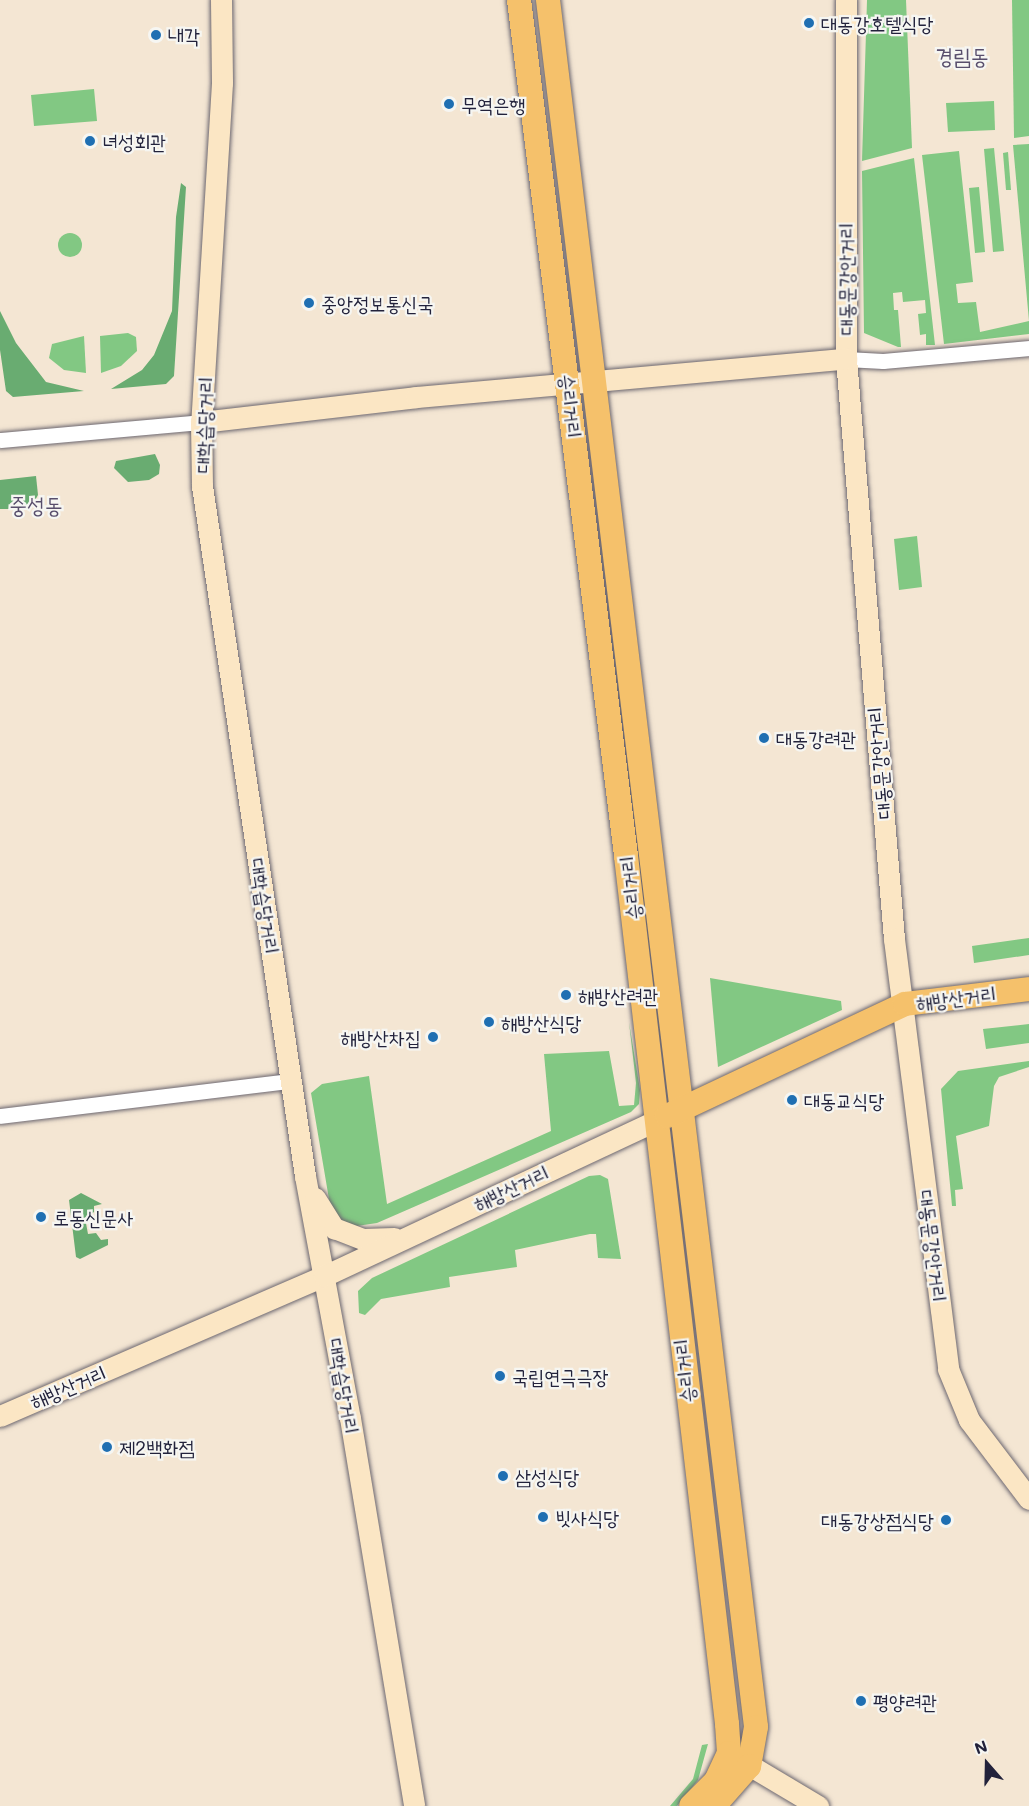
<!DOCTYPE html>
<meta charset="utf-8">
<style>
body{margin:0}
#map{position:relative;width:1029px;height:1806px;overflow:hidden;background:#f4e6d3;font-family:Mali,"Poor Story",sans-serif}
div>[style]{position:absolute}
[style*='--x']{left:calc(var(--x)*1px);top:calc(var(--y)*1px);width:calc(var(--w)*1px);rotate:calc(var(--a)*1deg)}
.green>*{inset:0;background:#82c883}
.round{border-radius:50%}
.forest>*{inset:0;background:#69ac71}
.roads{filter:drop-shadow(0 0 2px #6c6770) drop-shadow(0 0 2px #6c6770)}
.street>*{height:15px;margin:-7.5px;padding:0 7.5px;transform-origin:7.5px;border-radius:7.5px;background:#fff}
.secondary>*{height:21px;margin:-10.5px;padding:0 10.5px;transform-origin:10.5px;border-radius:10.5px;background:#fbe6c4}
.primary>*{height:24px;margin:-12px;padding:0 12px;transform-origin:12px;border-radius:12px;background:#f5c16b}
.dots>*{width:16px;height:16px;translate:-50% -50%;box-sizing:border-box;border:3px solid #f6f6f2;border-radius:50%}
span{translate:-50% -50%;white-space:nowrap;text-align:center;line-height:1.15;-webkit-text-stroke:4.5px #f6f6f2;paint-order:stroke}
.poi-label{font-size:20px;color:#22223b}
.left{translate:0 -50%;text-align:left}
.right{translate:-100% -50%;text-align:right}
.street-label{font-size:20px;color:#22223b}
.quarter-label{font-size:22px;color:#584e6c}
.north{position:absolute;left:957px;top:1734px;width:60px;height:60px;-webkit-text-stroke:4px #f6f6f2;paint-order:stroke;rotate:340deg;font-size:16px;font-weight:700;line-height:24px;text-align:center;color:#22223b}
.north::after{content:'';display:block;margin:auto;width:21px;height:27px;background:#22223b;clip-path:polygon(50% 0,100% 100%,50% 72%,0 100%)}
</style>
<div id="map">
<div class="green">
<div style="clip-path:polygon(867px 0,906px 0,912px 148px,862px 161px)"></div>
<div style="clip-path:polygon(1012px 0,1029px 0,1029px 136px,1014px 138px)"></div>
<div style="clip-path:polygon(94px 89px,97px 121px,34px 126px,31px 95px)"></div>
<div style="clip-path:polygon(994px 101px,995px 130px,948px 132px,946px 103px)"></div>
<div style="clip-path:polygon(1029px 144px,1029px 334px,944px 344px,922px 155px,959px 151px,973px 282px,956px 284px,958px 303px,976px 302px,980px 332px,1029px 321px,1013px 145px)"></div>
<div style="clip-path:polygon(994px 148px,1004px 251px,993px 252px,984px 149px)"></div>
<div style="clip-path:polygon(1008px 152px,1011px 190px,1006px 190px,1003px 153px)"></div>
<div style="clip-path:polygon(914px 158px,935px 345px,926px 345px,926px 334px,920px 335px,918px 314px,926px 313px,925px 300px,903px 302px,902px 292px,893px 293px,894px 310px,898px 310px,901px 347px,898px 347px,864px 333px,862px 171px)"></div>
<div style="clip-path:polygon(979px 187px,985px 252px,975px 253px,969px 188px)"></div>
<div class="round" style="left:58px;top:233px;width:24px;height:24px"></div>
<div style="clip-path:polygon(128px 333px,136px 337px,137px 351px,121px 366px,101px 373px,100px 336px)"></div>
<div style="clip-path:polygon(84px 336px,86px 373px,64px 370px,49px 358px,52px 344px)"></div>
<div style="clip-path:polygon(917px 536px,922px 587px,899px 590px,894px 539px)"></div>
<div style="clip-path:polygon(1029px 938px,1029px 955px,974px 963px,972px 946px)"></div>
<div style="clip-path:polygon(710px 978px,841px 1001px,842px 1010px,718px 1067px)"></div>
<div style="clip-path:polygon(629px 1022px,640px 1090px,639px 1104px,631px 1112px,377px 1223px,350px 1227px,331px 1211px,311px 1093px,322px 1084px,369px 1076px,387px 1204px,551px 1131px,544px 1054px,609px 1051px,619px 1106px,634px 1105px,636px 1083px)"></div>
<div style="clip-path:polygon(1029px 1024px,1029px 1043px,986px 1049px,983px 1029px)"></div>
<div style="clip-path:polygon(1029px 1061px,1029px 1067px,999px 1077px,994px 1086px,989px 1126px,956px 1136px,963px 1189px,955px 1190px,956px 1206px,952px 1206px,941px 1089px,958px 1071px)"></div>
<div style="clip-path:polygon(600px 1175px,608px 1179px,621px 1259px,598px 1258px,596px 1234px,590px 1234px,515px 1250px,517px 1267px,449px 1277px,450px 1287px,381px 1299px,365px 1315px,359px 1313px,358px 1291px,372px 1278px,589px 1176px)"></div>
<div style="clip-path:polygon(708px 1744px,698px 1780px,677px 1806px,670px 1806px,693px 1779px,702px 1745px)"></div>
</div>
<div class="forest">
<div style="clip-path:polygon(181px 183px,186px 187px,174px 376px,166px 384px,111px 389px,142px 370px,154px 355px,172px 311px,176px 217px)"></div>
<div style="clip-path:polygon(0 311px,16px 343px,46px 382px,84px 391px,13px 397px,6px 391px,0 350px)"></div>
<div style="clip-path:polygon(155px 454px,160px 465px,159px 474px,149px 480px,128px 482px,114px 468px,116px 461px)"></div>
<div style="clip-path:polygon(36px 476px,38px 495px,33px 504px,25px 509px,0 509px,0 480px)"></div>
<div style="clip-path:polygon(81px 1193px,102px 1204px,94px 1206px,94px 1212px,85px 1218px,88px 1234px,96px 1233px,101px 1240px,108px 1239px,108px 1245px,80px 1259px,76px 1257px,69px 1200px)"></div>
</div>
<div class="roads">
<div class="street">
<div style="--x:846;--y:359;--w:37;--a:3"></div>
<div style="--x:883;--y:361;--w:147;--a:-5.1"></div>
<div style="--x:0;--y:440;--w:202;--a:-5.1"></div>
<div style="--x:0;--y:1116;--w:293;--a:-6.9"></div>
</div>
<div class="secondary">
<div style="--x:221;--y:0;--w:83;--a:89.3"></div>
<div style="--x:222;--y:83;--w:340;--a:93.5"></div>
<div style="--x:201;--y:422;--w:64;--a:89.1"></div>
<div style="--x:202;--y:486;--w:698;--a:81.51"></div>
<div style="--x:305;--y:1176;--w:246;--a:79.5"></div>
<div style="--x:350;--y:1418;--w:393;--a:80.6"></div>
<div style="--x:846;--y:0;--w:359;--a:90"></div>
<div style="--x:846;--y:359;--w:582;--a:85.27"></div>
<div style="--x:894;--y:939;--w:433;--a:82.8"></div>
<div style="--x:948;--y:1369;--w:55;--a:67.6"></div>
<div style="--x:969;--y:1420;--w:99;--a:52.8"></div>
<div style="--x:201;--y:422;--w:216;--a:-6.6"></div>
<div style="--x:416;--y:397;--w:432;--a:-5.1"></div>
<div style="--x:315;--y:1198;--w:36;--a:58"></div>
<div style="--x:334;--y:1228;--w:31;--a:21"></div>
<div style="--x:363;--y:1239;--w:31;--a:-2"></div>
<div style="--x:0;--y:1416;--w:353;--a:-23.4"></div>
<div style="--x:324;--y:1276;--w:368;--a:-25.1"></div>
<div style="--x:734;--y:1756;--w:98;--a:30.8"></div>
</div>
<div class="primary">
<div style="--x:519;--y:0;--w:863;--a:82.87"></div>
<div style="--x:626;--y:856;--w:874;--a:83.36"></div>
<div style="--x:727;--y:1724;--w:29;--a:86"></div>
<div style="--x:729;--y:1753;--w:31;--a:115"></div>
<div style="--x:716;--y:1781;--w:35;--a:135"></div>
<div style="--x:548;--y:0;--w:1739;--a:83.13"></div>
<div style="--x:756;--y:1727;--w:40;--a:100"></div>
<div style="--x:749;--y:1766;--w:53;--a:131.2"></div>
<div style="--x:667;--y:1116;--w:263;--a:-25.2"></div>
<div style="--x:905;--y:1004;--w:125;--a:-6.9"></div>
</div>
</div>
<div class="dots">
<div style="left:809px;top:23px;background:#1f6fb2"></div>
<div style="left:156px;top:35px;background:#1f6fb2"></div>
<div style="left:449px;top:104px;background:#1f6fb2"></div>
<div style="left:90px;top:141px;background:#1f6fb2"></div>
<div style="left:309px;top:303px;background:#1f6fb2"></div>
<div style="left:764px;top:738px;background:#1f6fb2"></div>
<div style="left:566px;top:995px;background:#1f6fb2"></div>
<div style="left:489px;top:1022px;background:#1f6fb2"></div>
<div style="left:433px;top:1037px;background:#1f6fb2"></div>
<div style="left:792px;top:1100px;background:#1f6fb2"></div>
<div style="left:41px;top:1217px;background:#1f6fb2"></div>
<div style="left:500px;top:1376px;background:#1f6fb2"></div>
<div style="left:107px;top:1447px;background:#1f6fb2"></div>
<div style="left:503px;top:1476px;background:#1f6fb2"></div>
<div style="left:543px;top:1517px;background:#1f6fb2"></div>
<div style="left:946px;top:1520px;background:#1f6fb2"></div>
<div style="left:861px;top:1701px;background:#1f6fb2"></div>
</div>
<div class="poi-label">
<span class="left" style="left:821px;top:23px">대동강호텔식당</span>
<span class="left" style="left:168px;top:35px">내각</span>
<span class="left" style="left:461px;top:104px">무역은행</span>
<span class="left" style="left:102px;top:141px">녀성회관</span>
<span class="left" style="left:321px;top:303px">중앙정보통신국</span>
<span class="left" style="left:776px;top:738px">대동강려관</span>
<span class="left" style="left:578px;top:995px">해방산려관</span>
<span class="left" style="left:501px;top:1022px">해방산식당</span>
<span class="right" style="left:421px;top:1037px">해방산차집</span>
<span class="left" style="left:804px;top:1100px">대동교식당</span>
<span class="left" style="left:53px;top:1217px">로동신문사</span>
<span class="left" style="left:512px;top:1376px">국립연극극장</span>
<span class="left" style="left:119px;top:1447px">제2백화점</span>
<span class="left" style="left:515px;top:1476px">삼성식당</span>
<span class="left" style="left:555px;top:1517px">빗사식당</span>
<span class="right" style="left:934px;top:1520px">대동강상점식당</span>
<span class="left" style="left:873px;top:1701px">평양려관</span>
</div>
<div class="street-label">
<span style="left:846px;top:279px;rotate:-90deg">대동문강안거리</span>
<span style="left:571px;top:406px;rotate:83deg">승리거리</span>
<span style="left:204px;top:425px;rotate:-88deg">대학습당거리</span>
<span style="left:879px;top:763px;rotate:-95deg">대동문강안거리</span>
<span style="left:630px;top:888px;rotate:-97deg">승리거리</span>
<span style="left:265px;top:906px;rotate:81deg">대학습당거리</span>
<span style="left:956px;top:998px;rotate:-7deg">해방산거리</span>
<span style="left:511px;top:1188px;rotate:-25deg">해방산거리</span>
<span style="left:933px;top:1246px;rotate:83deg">대동문강안거리</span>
<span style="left:684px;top:1371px;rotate:-97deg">승리거리</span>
<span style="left:344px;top:1386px;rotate:80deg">대학습당거리</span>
<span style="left:68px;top:1387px;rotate:-23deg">해방산거리</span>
</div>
<div class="quarter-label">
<span style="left:962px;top:56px">경림동</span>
<span style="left:36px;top:505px">중성동</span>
</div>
<div class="north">N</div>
</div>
